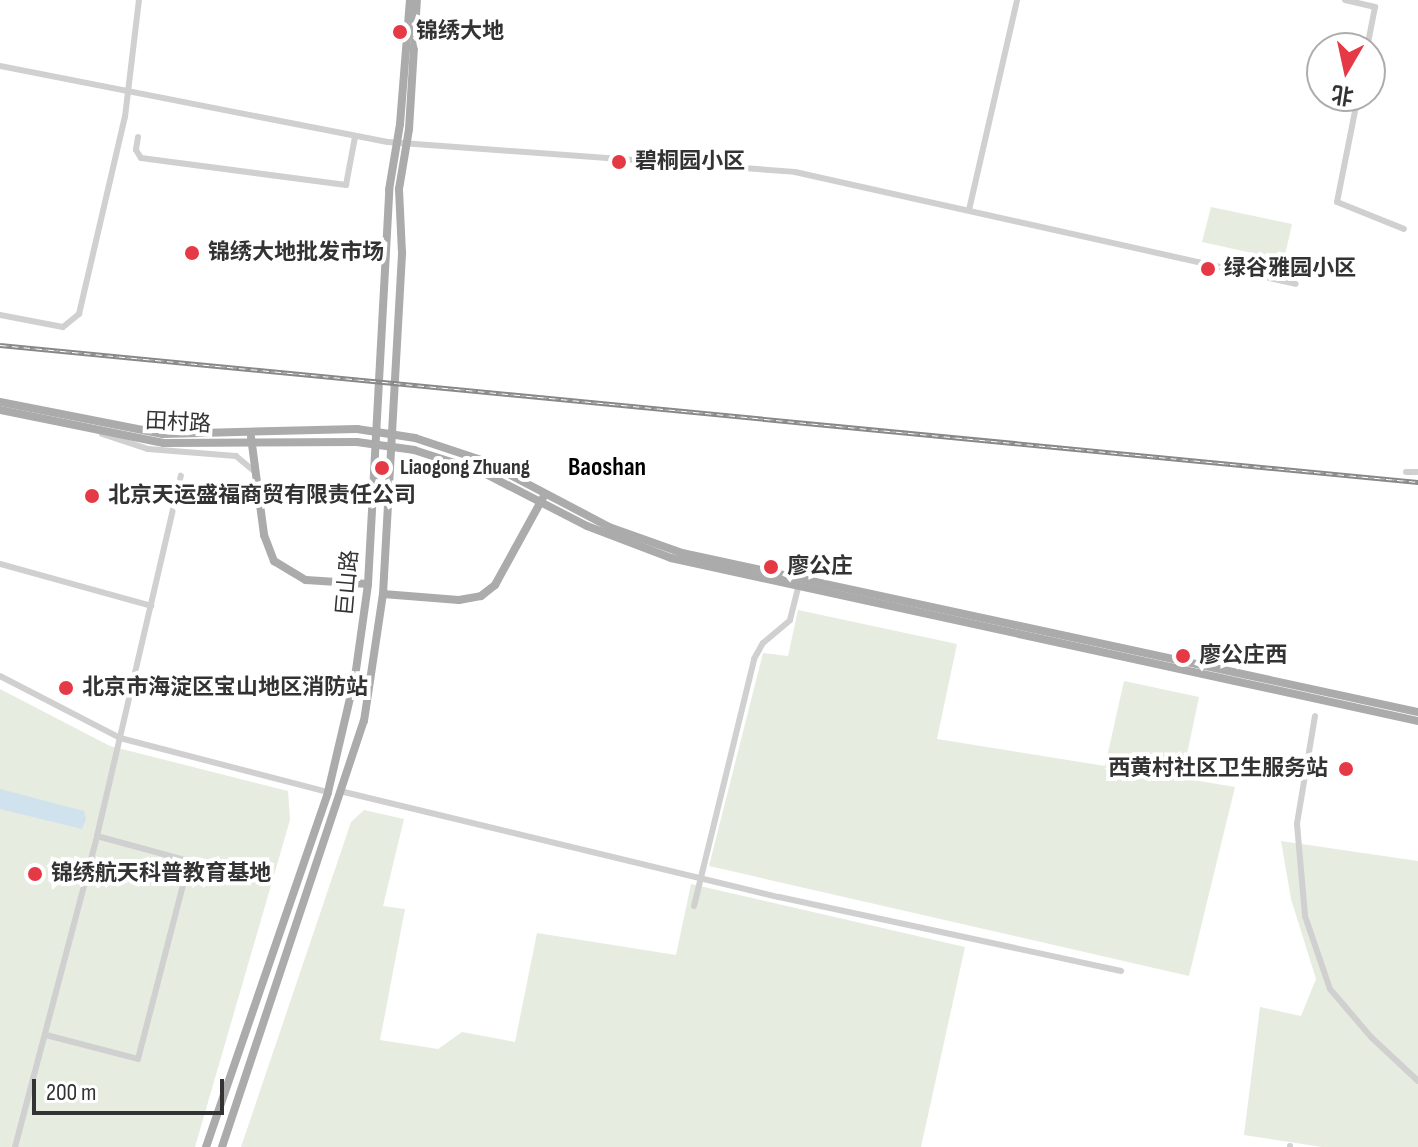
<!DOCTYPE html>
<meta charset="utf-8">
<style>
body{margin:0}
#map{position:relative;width:1418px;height:1147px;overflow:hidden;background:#fff;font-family:"Sofia Sans Condensed","Noto Sans SC",sans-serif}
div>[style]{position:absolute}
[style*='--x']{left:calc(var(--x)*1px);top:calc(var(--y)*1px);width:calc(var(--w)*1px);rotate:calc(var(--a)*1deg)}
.green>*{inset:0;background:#e6ecdf}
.water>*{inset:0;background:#cfe2ee}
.minor>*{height:6px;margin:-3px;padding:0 3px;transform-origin:3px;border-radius:3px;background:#d0d0d0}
.major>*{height:8px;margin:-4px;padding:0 4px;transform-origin:4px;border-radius:4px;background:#ababab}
.rail>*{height:5px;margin-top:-2.5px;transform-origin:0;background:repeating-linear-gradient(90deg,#fff 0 6px,#888 0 12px);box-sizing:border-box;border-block:2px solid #888}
.major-bridge>*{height:8px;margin:-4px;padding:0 4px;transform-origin:4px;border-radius:4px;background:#ababab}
.dots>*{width:22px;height:22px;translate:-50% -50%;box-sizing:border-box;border:4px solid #fff;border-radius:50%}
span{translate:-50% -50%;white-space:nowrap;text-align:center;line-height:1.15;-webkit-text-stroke:8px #fff;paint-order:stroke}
.poi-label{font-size:22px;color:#333;font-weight:700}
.left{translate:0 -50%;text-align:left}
.right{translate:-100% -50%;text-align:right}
.street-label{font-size:22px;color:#333}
.quarter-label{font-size:26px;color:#000;font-weight:700}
.north{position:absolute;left:1306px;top:32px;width:80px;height:80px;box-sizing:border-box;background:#fff;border:2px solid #adadad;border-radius:50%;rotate:189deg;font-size:22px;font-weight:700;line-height:32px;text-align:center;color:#333}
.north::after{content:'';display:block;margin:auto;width:28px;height:36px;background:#e63946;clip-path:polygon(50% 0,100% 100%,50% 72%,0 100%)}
.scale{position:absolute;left:32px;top:1079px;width:192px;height:36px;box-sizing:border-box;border:4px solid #333;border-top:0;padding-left:10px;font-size:24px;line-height:28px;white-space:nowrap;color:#333;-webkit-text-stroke:6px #fff;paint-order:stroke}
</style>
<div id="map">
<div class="green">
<div style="clip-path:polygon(1211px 207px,1292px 224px,1284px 260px,1202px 242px)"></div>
<div style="clip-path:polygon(798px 610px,957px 644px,937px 739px,1105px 766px,1124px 681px,1199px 697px,1182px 778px,1235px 787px,1189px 976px,709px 866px,763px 653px,788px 656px)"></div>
<div style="clip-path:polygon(0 689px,110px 746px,288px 791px,290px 820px,195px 1147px,0 1147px)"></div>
<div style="clip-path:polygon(364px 810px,404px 819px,383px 906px,405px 909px,380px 1040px,438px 1049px,462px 1032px,515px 1042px,537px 933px,676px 955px,691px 884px,965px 947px,921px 1147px,241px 1147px,351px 822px)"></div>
<div style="clip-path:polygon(1281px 841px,1418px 861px,1418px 1147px,1322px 1147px,1244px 1135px,1260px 1007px,1301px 1016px,1316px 979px,1291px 899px)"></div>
</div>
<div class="water">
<div style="clip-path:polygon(0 789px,84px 811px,86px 819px,82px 829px,0 809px)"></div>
</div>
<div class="minor">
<div style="--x:1345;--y:0;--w:31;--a:13"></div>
<div style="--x:1375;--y:7;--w:42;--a:101"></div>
<div style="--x:0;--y:66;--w:395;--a:11.1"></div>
<div style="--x:388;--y:142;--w:408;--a:4.2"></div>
<div style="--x:795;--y:172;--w:513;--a:12.6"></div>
<div style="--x:1358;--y:96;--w:108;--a:101.2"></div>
<div style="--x:1337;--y:202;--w:72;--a:21.9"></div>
<div style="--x:138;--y:137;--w:13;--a:99"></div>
<div style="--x:136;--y:150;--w:9;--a:58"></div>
<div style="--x:141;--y:158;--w:207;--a:7.5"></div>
<div style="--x:346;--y:185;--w:49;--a:-79.4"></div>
<div style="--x:969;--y:210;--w:215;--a:-77.1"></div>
<div style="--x:0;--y:315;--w:64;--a:10.8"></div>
<div style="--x:63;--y:327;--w:21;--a:-39"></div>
<div style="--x:79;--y:314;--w:202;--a:-76.9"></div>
<div style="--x:125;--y:117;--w:118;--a:-83.2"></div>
<div style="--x:102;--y:434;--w:48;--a:18.1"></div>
<div style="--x:148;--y:449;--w:88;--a:4.5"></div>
<div style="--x:236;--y:456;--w:23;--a:40"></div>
<div style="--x:1406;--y:472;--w:12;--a:0"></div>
<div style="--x:0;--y:564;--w:157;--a:15.5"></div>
<div style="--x:0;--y:676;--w:135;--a:27.3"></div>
<div style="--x:120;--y:738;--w:215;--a:14.6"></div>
<div style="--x:1315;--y:716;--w:109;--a:99.5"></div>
<div style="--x:1297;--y:824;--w:92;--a:85"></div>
<div style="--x:1305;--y:916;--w:77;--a:71.1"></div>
<div style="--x:1330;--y:989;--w:63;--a:49.5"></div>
<div style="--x:1371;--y:1037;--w:64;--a:43.1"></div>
<div style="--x:344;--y:792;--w:447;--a:13.6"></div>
<div style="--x:779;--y:897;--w:350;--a:12.2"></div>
<div style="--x:97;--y:836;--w:117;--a:15.3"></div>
<div style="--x:694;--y:906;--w:254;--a:-76.3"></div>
<div style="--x:754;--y:659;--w:18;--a:-61"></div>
<div style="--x:763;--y:643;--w:35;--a:-40"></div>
<div style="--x:790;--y:620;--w:33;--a:-76"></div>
<div style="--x:46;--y:1035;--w:95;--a:14.6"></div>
<div style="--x:138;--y:1059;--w:203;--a:-75.5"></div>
<div style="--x:15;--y:1147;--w:322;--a:-75.2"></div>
<div style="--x:97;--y:836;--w:370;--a:-76.9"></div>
<div style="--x:1290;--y:1147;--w:1;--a:-90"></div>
</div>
<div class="major">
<div style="--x:0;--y:402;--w:166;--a:11.1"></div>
<div style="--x:163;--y:434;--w:194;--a:-1.5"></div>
<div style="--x:0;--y:410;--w:167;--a:11.4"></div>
<div style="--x:164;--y:443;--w:193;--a:-0.3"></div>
<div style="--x:251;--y:437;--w:99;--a:82.4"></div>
<div style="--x:264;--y:535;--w:28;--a:69"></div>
<div style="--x:274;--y:561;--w:37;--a:31"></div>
<div style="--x:306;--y:580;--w:62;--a:3.7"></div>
<div style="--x:415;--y:438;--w:73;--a:18.4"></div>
<div style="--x:484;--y:461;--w:141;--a:27.8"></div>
<div style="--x:609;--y:527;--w:77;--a:19.6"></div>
<div style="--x:682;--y:553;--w:753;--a:12.19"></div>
<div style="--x:414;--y:450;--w:71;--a:17.9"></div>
<div style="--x:482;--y:472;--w:118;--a:27.2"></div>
<div style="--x:587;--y:526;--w:90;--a:20.9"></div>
<div style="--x:671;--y:558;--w:765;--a:12.31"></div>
<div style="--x:383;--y:594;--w:76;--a:4.5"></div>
<div style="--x:459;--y:600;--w:22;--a:-10"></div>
<div style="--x:481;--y:596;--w:18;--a:-38"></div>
<div style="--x:495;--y:585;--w:102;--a:-61.2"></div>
<div style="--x:206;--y:1147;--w:375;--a:-71"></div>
<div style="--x:328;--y:792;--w:118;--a:-76.8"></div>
<div style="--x:355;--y:677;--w:94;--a:-82"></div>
<div style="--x:368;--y:584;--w:395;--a:-86.9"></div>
<div style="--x:389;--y:190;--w:67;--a:-80.5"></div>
<div style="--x:400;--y:124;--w:124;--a:-85.4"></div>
<div style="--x:222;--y:1147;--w:449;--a:-71.6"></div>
<div style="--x:364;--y:721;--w:128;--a:-81.5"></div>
<div style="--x:383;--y:594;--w:342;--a:-86.8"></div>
<div style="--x:402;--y:253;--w:64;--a:-92.7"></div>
<div style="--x:399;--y:189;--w:61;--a:-80.5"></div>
<div style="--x:409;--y:129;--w:129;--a:-86.5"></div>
</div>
<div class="rail">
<div style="--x:0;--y:345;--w:1425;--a:5.52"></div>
</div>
<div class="major-bridge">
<div style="--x:357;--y:429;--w:59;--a:8.8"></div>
<div style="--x:357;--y:442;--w:58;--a:8"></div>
</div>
<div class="dots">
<div style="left:400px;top:32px;background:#e63946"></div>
<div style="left:619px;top:162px;background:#e63946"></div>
<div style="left:192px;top:253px;background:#e63946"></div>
<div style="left:1208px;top:269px;background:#e63946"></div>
<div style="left:382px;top:468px;background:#e63946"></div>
<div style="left:92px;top:496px;background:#e63946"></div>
<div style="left:771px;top:567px;background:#e63946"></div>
<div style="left:1183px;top:656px;background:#e63946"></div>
<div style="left:66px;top:688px;background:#e63946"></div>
<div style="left:1346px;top:769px;background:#e63946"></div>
<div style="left:35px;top:874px;background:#e63946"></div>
</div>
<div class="poi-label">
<span class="left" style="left:416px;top:32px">锦绣大地</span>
<span class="left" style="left:635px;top:162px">碧桐园小区</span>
<span class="left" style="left:208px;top:253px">锦绣大地批发市场</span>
<span class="left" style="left:1224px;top:269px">绿谷雅园小区</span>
<span class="left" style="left:400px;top:468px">Liaogong Zhuang</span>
<span class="left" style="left:108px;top:496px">北京天运盛福商贸有限责任公司</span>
<span class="left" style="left:787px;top:567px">廖公庄</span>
<span class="left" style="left:1199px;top:656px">廖公庄西</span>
<span class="left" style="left:82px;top:688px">北京市海淀区宝山地区消防站</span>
<span class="right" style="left:1328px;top:769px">西黄村社区卫生服务站</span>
<span class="left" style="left:51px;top:874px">锦绣航天科普教育基地</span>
</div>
<div class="street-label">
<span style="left:178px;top:423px;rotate:3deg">田村路</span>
<span style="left:348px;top:583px;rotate:-85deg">巨山路</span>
</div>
<div class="quarter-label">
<span style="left:607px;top:468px">Baoshan</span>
</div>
<div class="north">北</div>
<div class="scale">200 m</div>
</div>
